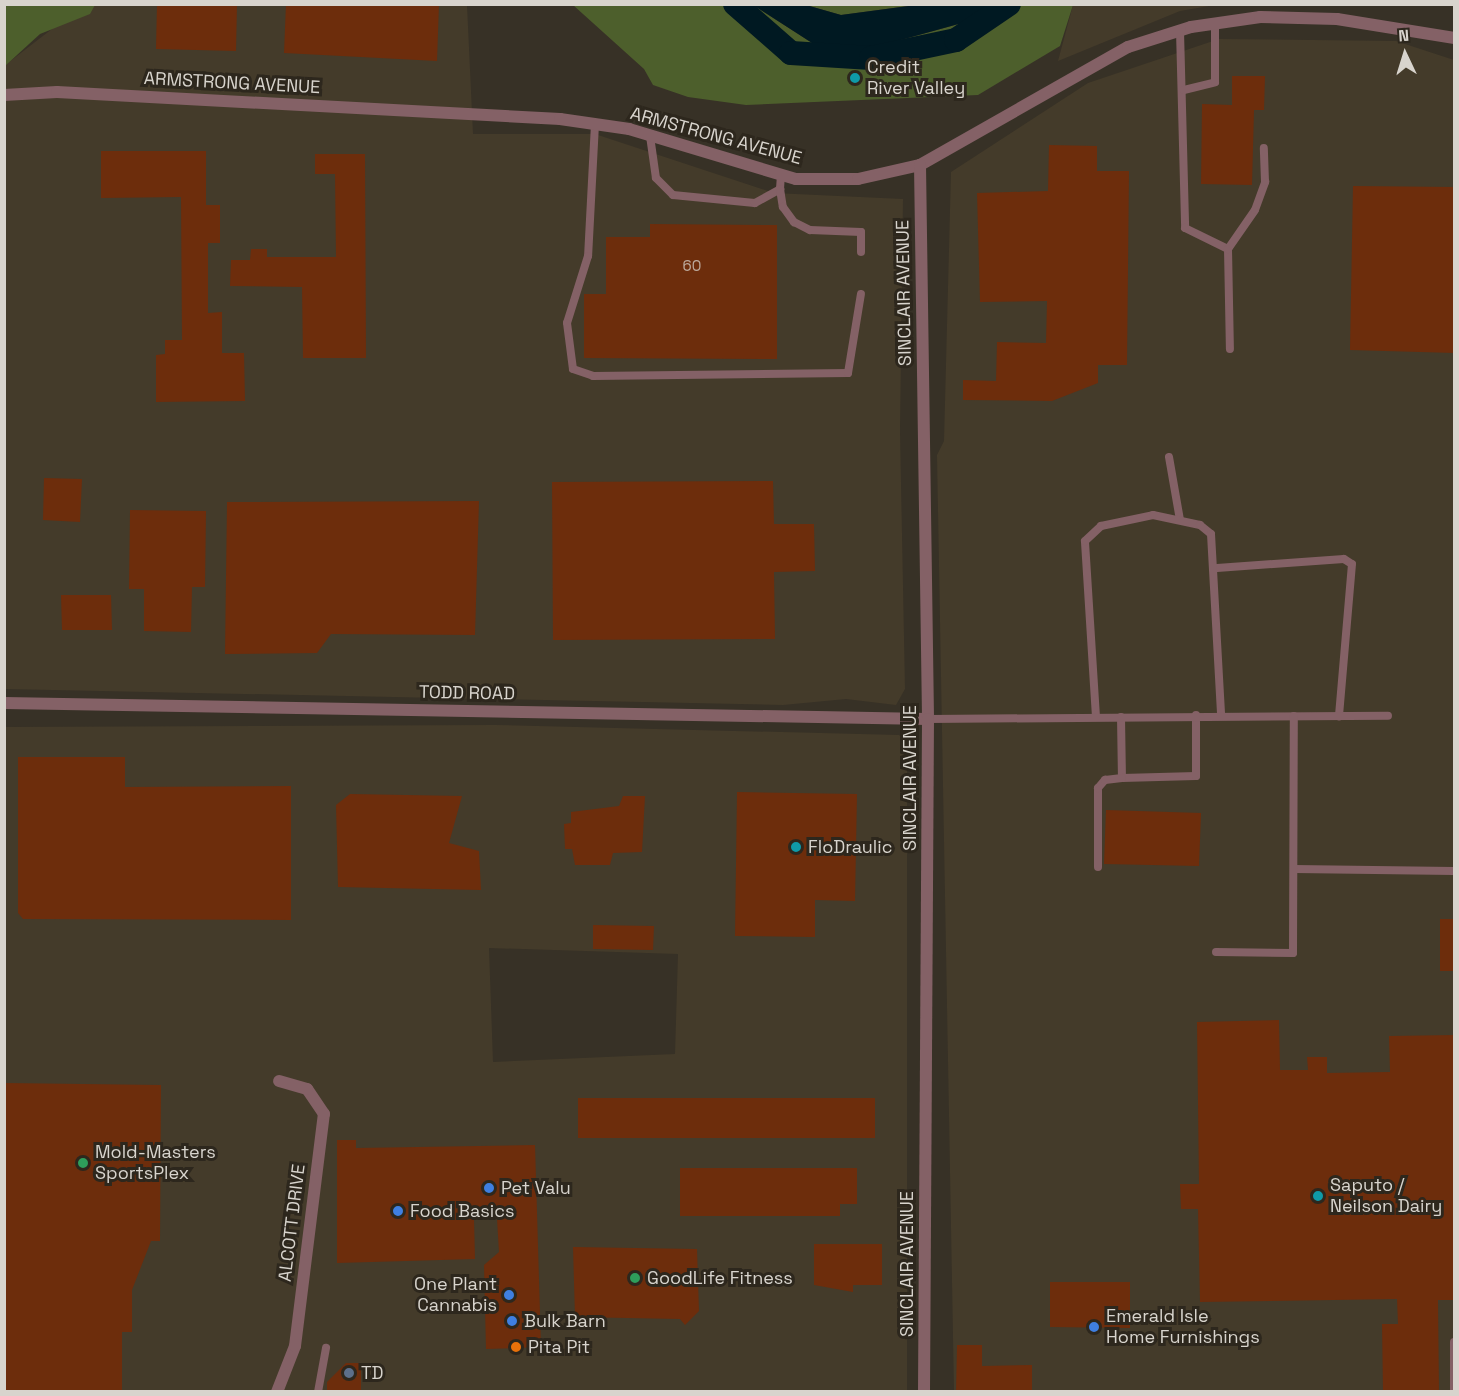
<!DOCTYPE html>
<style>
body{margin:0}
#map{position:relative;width:1459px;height:1396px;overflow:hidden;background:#373126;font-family:"Space Grotesk",sans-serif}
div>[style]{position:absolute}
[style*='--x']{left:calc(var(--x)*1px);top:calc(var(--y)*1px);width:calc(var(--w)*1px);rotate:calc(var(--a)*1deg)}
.built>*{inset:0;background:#443b2a}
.green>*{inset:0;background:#4d5f2c}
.water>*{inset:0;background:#001922}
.river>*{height:24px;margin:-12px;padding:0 12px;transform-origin:12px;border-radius:12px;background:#001922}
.building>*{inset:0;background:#6d2d0c}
.service>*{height:8px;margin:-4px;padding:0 4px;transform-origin:4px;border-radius:4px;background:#846166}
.minor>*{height:12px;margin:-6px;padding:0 6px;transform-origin:6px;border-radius:6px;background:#846166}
.tertiary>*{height:12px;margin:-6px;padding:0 6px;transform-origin:6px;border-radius:6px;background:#846166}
.dots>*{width:16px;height:16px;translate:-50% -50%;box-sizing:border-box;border:3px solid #2d271d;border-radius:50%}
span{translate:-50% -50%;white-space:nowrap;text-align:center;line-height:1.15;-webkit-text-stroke:6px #2d271d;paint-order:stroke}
.number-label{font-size:15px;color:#bdaa9d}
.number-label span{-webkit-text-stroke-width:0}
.poi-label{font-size:18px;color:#d8d4cd}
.left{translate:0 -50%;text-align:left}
.right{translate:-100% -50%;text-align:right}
.street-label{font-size:18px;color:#d8d4cd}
.frame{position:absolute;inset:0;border:6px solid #d8d4cd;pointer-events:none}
.north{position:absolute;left:1375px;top:24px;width:60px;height:60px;-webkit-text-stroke:4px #2d271d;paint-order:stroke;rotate:356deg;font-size:16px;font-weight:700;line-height:24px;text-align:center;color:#d8d4cd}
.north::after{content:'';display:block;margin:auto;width:21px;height:27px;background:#d8d4cd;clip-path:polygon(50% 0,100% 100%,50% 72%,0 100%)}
</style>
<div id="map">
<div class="built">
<div style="clip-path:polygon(83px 5px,467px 5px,473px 134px,595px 134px,774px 193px,903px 199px,900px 431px,905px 689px,896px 705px,846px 699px,783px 705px,5px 689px,4px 66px)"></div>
<div style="clip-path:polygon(1073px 5px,1215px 5px,1180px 11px,1058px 61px)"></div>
<div style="clip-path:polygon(1219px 39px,1396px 41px,1454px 60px,1454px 1391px,954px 1391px,937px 455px,944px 441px,951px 172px,1088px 83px)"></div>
<div style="clip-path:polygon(evenodd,495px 725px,899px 735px,907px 742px,907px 1391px,5px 1391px,4px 727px,495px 725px,489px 948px,678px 954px,675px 1054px,493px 1062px,489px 948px)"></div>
</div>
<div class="green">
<div style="clip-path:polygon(4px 5px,5px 4px,95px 5px,90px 14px,40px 34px,5px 66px)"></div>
<div style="clip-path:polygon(573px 5px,753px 5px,823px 50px,861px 51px,962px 23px,988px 5px,1073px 5px,1060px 46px,978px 95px,746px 105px,688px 97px,653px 85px,644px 69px)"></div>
<div style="clip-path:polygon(806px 5px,916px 5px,841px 15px)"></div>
</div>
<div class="water">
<div style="clip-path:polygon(753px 5px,806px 5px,841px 15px,916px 5px,988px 5px,962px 23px,861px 51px,823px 50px)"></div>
</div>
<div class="river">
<div style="--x:735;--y:4;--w:74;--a:41.2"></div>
<div style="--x:791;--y:53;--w:80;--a:3.6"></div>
<div style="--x:871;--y:58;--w:87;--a:-12"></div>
<div style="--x:956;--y:40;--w:64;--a:-34.2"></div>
</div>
<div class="building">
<div style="clip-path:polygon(157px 4px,237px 4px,236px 51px,156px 49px)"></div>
<div style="clip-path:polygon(286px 4px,439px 4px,437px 61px,284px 53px)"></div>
<div style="clip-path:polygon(1232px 76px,1265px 76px,1264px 110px,1254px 110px,1252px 185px,1201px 184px,1202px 104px,1232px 105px)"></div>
<div style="clip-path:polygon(1049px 145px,1097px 146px,1097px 171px,1129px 171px,1127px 365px,1098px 365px,1098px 383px,1052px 401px,963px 400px,963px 380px,996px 381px,997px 342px,1046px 343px,1047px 301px,980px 302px,977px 193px,1048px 191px)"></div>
<div style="clip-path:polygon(101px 151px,206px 151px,206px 205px,220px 205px,220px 243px,208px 243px,208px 313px,222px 312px,222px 353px,244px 353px,245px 401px,156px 402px,156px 355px,165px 354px,165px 340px,182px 340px,181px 197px,101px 198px)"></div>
<div style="clip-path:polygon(315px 154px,365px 154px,366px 358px,303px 358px,302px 287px,230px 286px,231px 260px,250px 260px,251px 249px,267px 249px,267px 257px,336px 257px,335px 174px,315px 174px)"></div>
<div style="clip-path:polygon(1353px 186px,1455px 187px,1455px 353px,1350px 350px)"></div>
<div style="clip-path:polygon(650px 224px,777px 225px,777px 359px,584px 358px,584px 294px,606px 294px,606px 237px,650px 237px)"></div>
<div style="clip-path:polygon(44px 478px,82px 479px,80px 522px,43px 520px)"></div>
<div style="clip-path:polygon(773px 481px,774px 524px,814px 524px,815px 571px,774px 572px,775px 639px,553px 640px,552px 482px)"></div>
<div style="clip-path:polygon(479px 501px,475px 635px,331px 634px,317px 653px,225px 654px,227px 502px)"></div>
<div style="clip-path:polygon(130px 510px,206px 511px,205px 587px,192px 587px,191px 632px,144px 631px,144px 589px,129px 589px)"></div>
<div style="clip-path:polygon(61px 595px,111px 595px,112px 630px,62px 630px)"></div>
<div style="clip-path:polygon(18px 757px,125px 757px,125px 787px,291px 786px,291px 920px,23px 919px,18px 913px)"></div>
<div style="clip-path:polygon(737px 792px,857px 794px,855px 901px,815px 900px,815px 937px,735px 936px)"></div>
<div style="clip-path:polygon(350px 794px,462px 796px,449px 843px,479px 851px,481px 890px,338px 887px,336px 805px)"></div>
<div style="clip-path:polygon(623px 796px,645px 796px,642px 852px,613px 853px,610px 865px,575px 865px,572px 849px,565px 849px,564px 824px,571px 823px,571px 812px,619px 806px)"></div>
<div style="clip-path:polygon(1106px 810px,1201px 813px,1199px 866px,1104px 864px)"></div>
<div style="clip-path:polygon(1440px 919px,1455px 919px,1455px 971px,1440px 971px)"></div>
<div style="clip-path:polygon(593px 925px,654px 926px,653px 950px,593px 949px)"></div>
<div style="clip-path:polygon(1279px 1020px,1280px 1070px,1308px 1070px,1307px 1057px,1327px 1057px,1327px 1073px,1390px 1072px,1389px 1036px,1455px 1035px,1455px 1300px,1438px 1300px,1439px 1392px,1383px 1392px,1382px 1324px,1398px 1324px,1397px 1299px,1200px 1302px,1198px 1209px,1181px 1209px,1180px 1184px,1199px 1184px,1197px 1022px)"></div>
<div style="clip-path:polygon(4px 1083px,161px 1085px,160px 1241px,151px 1241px,132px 1290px,132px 1332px,122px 1332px,122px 1392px,4px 1392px)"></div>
<div style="clip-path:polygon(578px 1098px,875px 1098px,875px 1138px,578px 1138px)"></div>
<div style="clip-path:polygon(337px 1140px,356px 1140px,356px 1148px,535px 1145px,541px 1347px,486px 1349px,484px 1265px,499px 1252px,497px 1219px,474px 1219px,475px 1259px,337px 1263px)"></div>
<div style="clip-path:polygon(680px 1168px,857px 1168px,857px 1204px,840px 1204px,840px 1216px,680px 1216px)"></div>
<div style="clip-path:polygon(814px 1244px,882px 1244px,882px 1285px,853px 1285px,853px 1292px,814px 1285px)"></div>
<div style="clip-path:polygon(573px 1247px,697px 1249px,699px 1311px,685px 1325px,680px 1319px,575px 1317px)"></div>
<div style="clip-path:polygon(1050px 1282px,1130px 1282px,1130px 1328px,1050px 1327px)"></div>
<div style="clip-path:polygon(957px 1345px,982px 1345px,982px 1366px,1032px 1365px,1032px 1392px,956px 1392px)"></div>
<div style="clip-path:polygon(346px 1363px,361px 1363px,361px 1392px,327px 1392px,327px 1382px)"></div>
</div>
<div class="service">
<div style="--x:1180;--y:31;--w:197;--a:88.5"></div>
<div style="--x:1185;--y:228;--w:48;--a:26"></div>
<div style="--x:1228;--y:249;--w:100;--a:88.9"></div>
<div style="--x:1184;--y:90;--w:32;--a:-14"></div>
<div style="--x:1215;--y:82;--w:58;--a:-90"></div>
<div style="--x:595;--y:124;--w:132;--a:93"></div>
<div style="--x:588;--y:256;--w:70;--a:107.4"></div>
<div style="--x:567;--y:323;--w:46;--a:82.6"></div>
<div style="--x:573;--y:369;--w:21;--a:19"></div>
<div style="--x:593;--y:376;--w:255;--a:-0.7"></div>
<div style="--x:848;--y:373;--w:80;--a:-80.7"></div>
<div style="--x:650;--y:136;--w:42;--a:81.9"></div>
<div style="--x:656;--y:178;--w:24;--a:45"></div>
<div style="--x:673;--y:195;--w:82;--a:5.6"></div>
<div style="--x:755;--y:203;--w:29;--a:-29"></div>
<div style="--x:780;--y:189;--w:14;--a:-86"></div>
<div style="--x:780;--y:189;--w:18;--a:81"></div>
<div style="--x:783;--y:207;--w:19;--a:54"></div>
<div style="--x:794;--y:222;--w:18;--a:27"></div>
<div style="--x:810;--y:230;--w:51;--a:2.2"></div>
<div style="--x:861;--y:232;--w:20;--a:90"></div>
<div style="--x:1228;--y:249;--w:47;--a:-55.3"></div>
<div style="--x:1255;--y:210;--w:30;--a:-70"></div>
<div style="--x:1265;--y:182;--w:34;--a:-92"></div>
<div style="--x:1169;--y:457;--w:64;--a:80.1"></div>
<div style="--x:1217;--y:568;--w:127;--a:-4.1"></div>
<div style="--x:1344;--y:559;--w:9;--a:32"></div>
<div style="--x:1352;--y:564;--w:153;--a:94.9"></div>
<div style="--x:1096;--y:717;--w:176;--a:-93.6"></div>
<div style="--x:1085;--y:541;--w:22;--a:-43"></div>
<div style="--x:1101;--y:526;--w:53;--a:-11.9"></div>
<div style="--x:1153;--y:515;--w:48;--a:12"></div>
<div style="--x:1200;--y:525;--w:14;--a:39"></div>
<div style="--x:1211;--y:534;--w:181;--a:86.8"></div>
<div style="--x:1121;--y:717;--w:61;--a:89.1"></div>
<div style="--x:1122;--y:778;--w:74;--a:-1.5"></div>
<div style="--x:1196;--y:776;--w:61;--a:-90"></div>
<div style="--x:928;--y:719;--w:460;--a:-0.4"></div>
<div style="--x:1098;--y:867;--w:79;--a:-90"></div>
<div style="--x:1098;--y:788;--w:11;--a:-49"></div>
<div style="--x:1105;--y:780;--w:17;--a:-7"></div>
<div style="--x:1294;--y:869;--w:160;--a:0.7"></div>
<div style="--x:1216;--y:952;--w:77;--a:0.7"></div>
<div style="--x:1293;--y:953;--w:237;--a:-89.8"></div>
<div style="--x:1454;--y:1342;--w:49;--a:90"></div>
<div style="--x:318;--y:1392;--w:45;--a:-79.7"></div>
</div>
<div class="minor">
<div style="--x:4;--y:703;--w:924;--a:0.99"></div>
<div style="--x:277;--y:1392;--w:49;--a:-68.6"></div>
<div style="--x:295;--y:1346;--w:234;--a:-82.9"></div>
<div style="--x:324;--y:1114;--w:30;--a:-124"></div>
<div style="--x:307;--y:1089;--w:29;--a:-164"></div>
</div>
<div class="tertiary">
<div style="--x:4;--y:95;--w:53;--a:-3.2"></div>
<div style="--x:57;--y:92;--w:504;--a:3.07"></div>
<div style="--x:560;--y:119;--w:70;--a:8.2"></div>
<div style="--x:629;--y:129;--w:174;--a:16.7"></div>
<div style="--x:796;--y:179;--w:62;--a:0"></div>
<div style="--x:858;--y:179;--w:64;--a:-12.7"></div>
<div style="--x:920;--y:165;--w:239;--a:-29.6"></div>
<div style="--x:1128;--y:47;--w:66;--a:-17.6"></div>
<div style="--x:1191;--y:27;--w:70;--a:-8.2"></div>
<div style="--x:1260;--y:17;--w:77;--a:1.5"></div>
<div style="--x:1337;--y:19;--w:119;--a:9.2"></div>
<div style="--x:920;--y:165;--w:554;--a:89.17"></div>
<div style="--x:928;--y:719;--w:673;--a:90.34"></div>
</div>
<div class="dots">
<div style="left:855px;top:78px;background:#0f9aa8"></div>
<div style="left:796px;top:847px;background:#0f9aa8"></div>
<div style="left:83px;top:1163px;background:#2e9e5b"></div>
<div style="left:489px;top:1188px;background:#3f7fe0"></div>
<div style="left:1318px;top:1196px;background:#0f9aa8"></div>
<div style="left:398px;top:1211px;background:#3f7fe0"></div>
<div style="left:635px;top:1278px;background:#2e9e5b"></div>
<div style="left:509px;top:1295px;background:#3f7fe0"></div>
<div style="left:512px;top:1321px;background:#3f7fe0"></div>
<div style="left:1094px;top:1327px;background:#3f7fe0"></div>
<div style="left:516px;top:1347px;background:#e8710a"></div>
<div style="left:349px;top:1373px;background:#5c6f8a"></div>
</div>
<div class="number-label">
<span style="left:692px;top:266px">60</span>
</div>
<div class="poi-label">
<span class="left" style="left:867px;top:78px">Credit<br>River Valley</span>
<span class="left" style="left:808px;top:847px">FloDraulic</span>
<span class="left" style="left:95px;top:1163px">Mold-Masters<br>SportsPlex</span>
<span class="left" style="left:1330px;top:1196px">Saputo /<br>Neilson Dairy</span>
<span class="left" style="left:501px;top:1188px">Pet Valu</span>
<span class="left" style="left:410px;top:1211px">Food Basics</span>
<span class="left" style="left:647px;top:1278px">GoodLife Fitness</span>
<span class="right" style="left:497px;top:1295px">One Plant<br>Cannabis</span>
<span class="left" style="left:1106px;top:1327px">Emerald Isle<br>Home Furnishings</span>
<span class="left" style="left:524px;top:1321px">Bulk Barn</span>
<span class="left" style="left:528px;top:1347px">Pita Pit</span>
<span class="left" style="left:361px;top:1373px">TD</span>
</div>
<div class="street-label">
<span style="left:232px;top:83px;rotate:3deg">ARMSTRONG AVENUE</span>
<span style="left:716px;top:136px;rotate:15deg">ARMSTRONG AVENUE</span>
<span style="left:904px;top:293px;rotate:-91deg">SINCLAIR AVENUE</span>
<span style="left:467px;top:693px;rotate:1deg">TODD ROAD</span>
<span style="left:910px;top:778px;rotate:-90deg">SINCLAIR AVENUE</span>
<span style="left:292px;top:1223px;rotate:-83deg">ALCOTT DRIVE</span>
<span style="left:907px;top:1264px;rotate:-90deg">SINCLAIR AVENUE</span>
</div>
<div class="frame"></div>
<div class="north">N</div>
</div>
